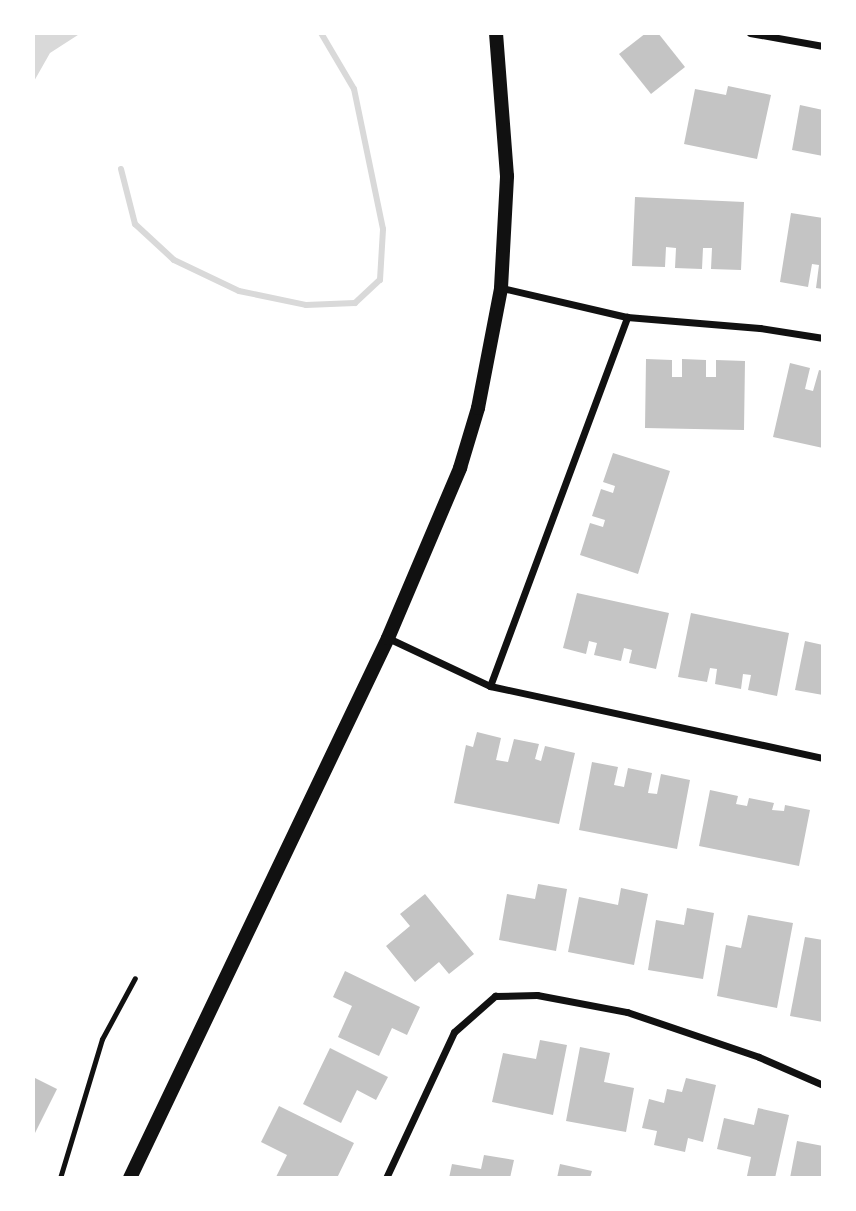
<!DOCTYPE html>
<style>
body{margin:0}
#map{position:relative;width:856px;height:1211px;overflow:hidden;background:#fff;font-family:Literata,serif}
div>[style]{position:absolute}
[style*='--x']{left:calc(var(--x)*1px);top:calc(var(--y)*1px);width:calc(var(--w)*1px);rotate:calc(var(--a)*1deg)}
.water>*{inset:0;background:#d9d9d9}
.stream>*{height:6px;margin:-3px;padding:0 3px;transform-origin:3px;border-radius:3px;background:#d9d9d9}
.building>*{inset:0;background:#c4c4c4}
.service>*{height:5px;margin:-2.5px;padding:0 2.5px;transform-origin:2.5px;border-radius:2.5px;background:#111}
.minor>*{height:7px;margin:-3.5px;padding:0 3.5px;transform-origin:3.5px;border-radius:3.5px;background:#111}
.secondary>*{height:14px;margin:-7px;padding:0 7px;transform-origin:7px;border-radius:7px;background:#111}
span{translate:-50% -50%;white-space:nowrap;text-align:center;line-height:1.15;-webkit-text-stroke:7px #fff;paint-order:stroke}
.frame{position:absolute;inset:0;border:35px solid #fff;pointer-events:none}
</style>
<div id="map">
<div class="water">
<div style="clip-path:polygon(37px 33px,81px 33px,50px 53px,33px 83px,33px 36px)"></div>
</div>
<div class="stream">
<div style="--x:121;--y:169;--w:57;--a:75.7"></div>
<div style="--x:135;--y:224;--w:53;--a:42.7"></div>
<div style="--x:174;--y:260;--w:72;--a:25.5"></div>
<div style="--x:239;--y:291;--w:68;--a:11.8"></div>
<div style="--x:306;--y:305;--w:49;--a:-2.3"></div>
<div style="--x:355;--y:303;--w:34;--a:-43"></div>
<div style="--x:380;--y:280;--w:51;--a:-86.6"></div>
<div style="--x:383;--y:229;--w:143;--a:-101.7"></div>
<div style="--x:354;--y:89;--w:65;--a:-120.5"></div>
</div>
<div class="building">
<div style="clip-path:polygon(646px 33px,658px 33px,685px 67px,651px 94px,619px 54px)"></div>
<div style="clip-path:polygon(728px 86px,771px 95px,757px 159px,684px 144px,695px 89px,726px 95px)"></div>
<div style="clip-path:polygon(800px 105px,823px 110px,823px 156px,792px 150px)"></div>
<div style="clip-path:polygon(635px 197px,744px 202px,741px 270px,711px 269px,712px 248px,703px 248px,702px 269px,675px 268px,676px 248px,666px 247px,665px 267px,632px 266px)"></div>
<div style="clip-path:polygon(791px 213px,823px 218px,823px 289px,816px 288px,819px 265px,812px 264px,808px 287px,780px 282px)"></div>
<div style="clip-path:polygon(646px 359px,672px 360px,672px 377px,682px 377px,682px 359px,706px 360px,706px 377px,716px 377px,716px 360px,745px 361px,744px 430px,645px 428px)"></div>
<div style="clip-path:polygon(790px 363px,810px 368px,805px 389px,813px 391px,819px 370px,823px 371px,823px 448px,773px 437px)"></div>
<div style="clip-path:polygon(613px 453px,670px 471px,638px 574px,580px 555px,590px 523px,603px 527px,605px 520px,592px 516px,601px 489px,613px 493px,615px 486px,603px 482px)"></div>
<div style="clip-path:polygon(577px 593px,669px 613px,656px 669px,629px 663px,632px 650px,624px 648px,621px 661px,594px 655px,597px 643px,589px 641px,586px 654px,563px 648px)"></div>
<div style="clip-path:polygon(691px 613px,789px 633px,777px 696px,748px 690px,751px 675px,743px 674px,741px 689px,715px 684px,717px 669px,710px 668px,707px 682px,678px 677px)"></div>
<div style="clip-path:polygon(805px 641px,823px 645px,823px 695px,795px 690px)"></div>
<div style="clip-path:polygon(477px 732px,501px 738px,496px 760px,508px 762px,514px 739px,539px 744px,535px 759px,541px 761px,545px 746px,575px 753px,559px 824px,454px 803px,466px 745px,473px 747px)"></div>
<div style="clip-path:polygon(592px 762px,618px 767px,614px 785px,624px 787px,628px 768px,652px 773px,648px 793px,657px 794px,661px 774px,690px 780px,677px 849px,579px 830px)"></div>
<div style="clip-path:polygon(710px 790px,738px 796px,736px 804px,747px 806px,749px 798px,774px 803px,772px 810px,784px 811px,785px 805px,810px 810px,799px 866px,699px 846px)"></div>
<div style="clip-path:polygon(538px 884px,567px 889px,556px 951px,499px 940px,507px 894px,535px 899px)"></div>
<div style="clip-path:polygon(621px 888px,648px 894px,634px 965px,568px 952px,579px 897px,618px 905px)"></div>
<div style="clip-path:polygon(425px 894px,474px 954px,449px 974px,439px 962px,415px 982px,386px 946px,410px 926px,400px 914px)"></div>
<div style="clip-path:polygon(687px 908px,714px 913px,703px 979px,648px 970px,656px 920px,684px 925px)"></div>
<div style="clip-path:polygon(748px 915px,793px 923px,777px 1008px,717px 996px,726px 945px,741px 948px)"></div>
<div style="clip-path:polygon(805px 937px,823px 940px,823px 1022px,790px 1016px)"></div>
<div style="clip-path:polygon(345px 971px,420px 1007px,407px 1035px,392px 1028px,379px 1056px,338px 1037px,352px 1006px,333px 997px)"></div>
<div style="clip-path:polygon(540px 1040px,567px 1045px,553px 1115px,492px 1102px,503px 1053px,536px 1059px)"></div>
<div style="clip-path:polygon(580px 1047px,610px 1053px,604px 1082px,634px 1088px,626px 1132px,566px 1121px)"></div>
<div style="clip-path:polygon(330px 1048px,388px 1077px,376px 1100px,357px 1090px,341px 1123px,303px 1104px)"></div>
<div style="clip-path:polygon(33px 1077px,57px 1089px,33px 1137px)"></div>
<div style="clip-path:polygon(686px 1078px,716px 1085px,703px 1142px,688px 1138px,685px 1152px,654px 1145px,657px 1131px,642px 1128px,649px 1099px,664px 1103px,667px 1089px,682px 1092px)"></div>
<div style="clip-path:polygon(279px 1106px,354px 1143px,337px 1178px,276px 1177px,287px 1155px,261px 1142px)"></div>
<div style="clip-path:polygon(758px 1108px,789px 1115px,775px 1178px,747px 1176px,751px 1157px,717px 1149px,724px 1118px,754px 1125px)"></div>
<div style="clip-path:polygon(797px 1141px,823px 1146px,823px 1178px,790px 1178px)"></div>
<div style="clip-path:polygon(484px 1155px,514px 1160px,510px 1178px,449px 1178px,452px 1164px,481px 1169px)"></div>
<div style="clip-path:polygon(560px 1164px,592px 1171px,590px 1178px,557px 1178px)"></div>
</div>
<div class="service">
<div style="--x:60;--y:1178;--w:145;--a:-73.2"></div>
<div style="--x:102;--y:1039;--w:69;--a:-61.6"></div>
</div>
<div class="minor">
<div style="--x:750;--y:33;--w:74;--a:10.1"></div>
<div style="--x:502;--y:288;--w:128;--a:13.1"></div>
<div style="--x:627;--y:317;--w:133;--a:4.7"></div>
<div style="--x:760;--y:328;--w:64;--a:9"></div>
<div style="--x:388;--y:638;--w:113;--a:25.2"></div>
<div style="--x:490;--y:686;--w:341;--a:12.2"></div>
<div style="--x:490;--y:686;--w:394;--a:-69.6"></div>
<div style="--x:386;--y:1178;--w:161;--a:-65"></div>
<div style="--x:454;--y:1032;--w:55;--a:-41.3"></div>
<div style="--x:495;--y:996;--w:42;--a:-1.4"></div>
<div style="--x:537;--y:995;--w:92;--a:10.7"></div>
<div style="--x:627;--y:1012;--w:139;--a:18.8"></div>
<div style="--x:759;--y:1057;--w:70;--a:23.6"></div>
</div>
<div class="secondary">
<div style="--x:130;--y:1178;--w:598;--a:-64.46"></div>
<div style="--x:388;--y:638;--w:185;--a:-67"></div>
<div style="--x:460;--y:468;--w:63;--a:-73.3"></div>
<div style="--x:478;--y:408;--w:122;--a:-79.1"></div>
<div style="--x:501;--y:288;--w:112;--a:-86.9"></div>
<div style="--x:507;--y:176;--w:143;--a:-94.4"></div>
</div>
<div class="frame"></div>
</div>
